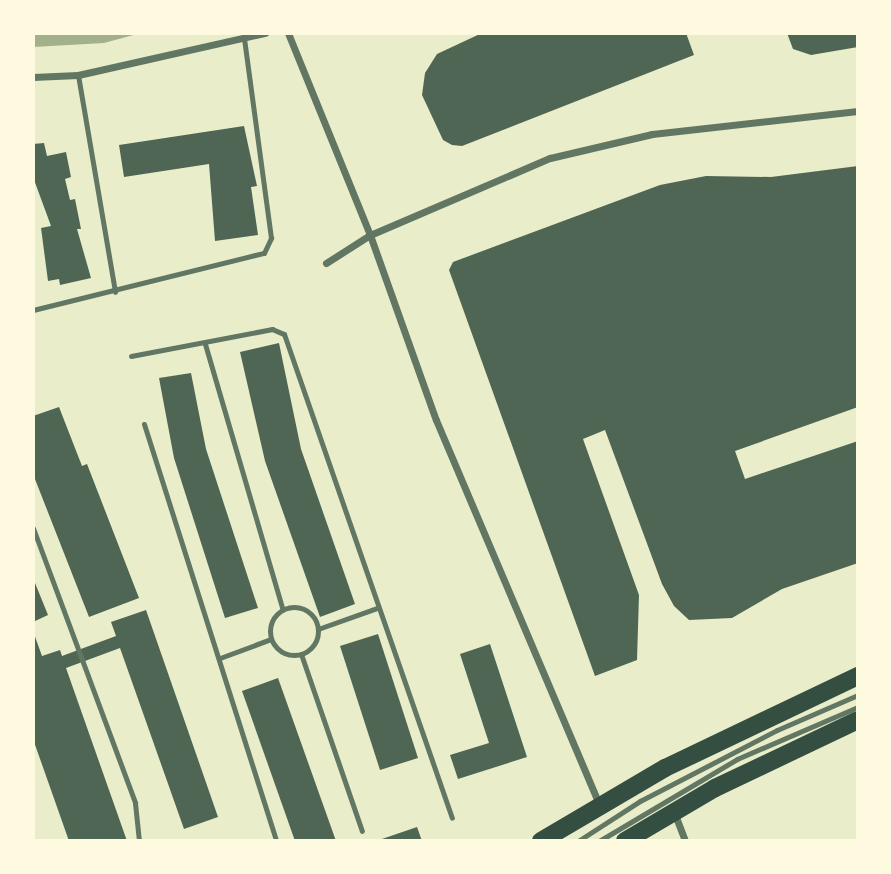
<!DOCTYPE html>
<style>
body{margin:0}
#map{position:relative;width:891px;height:874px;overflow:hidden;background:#e9edc9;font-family:"Varela Round",sans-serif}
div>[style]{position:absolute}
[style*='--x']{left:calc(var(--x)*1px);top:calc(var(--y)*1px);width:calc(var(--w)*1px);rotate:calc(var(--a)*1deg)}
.water>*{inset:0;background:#a3b18a}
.building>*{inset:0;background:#4f6655}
.service>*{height:5px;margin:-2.5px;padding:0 2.5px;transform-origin:2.5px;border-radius:2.5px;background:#617663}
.service>.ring{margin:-2.5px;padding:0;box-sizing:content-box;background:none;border:5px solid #617663;border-radius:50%}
.minor>*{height:7px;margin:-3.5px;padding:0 3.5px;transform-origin:3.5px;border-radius:3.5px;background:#617663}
.primary>*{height:18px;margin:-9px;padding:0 9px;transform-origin:9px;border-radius:9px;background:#344e41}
span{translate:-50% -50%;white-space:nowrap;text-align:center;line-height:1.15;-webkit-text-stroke:5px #fefae0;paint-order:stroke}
.frame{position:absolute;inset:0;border:35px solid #fefae0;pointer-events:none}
</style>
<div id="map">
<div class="water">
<div style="clip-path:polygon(33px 33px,141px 33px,104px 43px,33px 47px)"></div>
</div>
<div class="building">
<div style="clip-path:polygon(482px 33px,686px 33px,694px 55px,462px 146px,452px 145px,443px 140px,422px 95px,425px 73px,437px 54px)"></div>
<div style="clip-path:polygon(787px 33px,858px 33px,858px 47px,811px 55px,793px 49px)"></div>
<div style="clip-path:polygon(244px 126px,257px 186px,251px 187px,258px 235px,215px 241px,209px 164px,124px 177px,119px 145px)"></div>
<div style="clip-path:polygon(44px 143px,47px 156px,66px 152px,71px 177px,65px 179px,70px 200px,75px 199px,81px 229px,77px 229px,91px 278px,60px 285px,59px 279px,48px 281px,41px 228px,51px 226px,33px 177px,33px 144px)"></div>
<div style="clip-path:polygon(858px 166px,858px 407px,735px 451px,745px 479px,858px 441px,858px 563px,782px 589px,732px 618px,689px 620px,674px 606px,662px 584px,605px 430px,583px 439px,639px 595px,637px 660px,595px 676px,449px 270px,453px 262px,660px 185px,706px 176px,771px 177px)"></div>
<div style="clip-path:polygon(279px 343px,301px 449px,355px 604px,320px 617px,265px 461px,240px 352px)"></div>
<div style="clip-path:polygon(191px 373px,206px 449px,258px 608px,225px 618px,174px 458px,159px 378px)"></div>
<div style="clip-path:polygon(59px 407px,82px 466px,87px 464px,139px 598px,89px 617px,33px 474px,33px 416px)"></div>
<div style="clip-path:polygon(33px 578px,48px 615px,33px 622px)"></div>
<div style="clip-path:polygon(146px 610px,218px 817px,184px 829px,120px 648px,66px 668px,127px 841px,69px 841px,33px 739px,33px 631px,42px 656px,60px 650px,62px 656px,116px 636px,111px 622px)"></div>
<div style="clip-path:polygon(378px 634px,418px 758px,380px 770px,340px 646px)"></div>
<div style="clip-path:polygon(490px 644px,527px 757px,458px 779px,450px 755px,489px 743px,460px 654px)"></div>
<div style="clip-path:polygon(278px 678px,336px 841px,295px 841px,242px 691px)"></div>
<div style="clip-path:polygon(417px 827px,422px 841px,379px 841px,379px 840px)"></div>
</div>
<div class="service">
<div style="--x:78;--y:75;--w:220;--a:80.3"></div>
<div style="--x:33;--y:310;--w:238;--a:-13.9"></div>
<div style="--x:264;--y:253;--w:17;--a:-65"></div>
<div style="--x:271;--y:238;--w:201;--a:-97.7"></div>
<div style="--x:205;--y:344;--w:277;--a:73.7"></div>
<div style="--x:131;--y:356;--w:144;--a:-10.8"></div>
<div style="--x:272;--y:329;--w:13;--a:23"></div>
<div style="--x:284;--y:334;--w:512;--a:70.86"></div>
<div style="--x:144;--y:424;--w:437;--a:72.4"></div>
<div style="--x:33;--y:528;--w:293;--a:69.6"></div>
<div style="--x:135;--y:803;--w:38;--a:84"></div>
<div class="ring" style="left:270px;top:607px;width:43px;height:43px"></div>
<div style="--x:318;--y:629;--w:63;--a:-19.6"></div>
<div style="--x:301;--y:654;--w:187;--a:71"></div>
<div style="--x:220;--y:658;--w:54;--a:-20.4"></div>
<div style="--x:578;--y:841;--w:74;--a:-32.8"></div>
<div style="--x:640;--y:801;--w:154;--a:-27.4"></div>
<div style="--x:777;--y:730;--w:88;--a:-23.4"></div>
<div style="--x:599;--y:841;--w:161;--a:-30.7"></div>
<div style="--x:737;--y:759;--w:132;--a:-23.3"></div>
</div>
<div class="minor">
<div style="--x:288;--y:33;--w:218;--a:67.9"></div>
<div style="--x:370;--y:235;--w:196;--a:70.4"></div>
<div style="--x:436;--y:420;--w:417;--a:67"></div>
<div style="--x:33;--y:77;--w:45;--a:-2.5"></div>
<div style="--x:78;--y:75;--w:192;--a:-12.7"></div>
<div style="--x:326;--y:263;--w:52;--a:-32.5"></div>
<div style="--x:370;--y:235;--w:196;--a:-23.2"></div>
<div style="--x:550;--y:158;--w:105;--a:-13.2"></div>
<div style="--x:652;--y:134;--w:207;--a:-6.4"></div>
<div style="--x:674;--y:812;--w:31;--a:69"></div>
</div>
<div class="primary">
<div style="--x:541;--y:841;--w:144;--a:-30.5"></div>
<div style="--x:665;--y:768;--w:214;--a:-25.5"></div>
<div style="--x:625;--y:841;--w:104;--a:-30.5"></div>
<div style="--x:715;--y:788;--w:158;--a:-25.4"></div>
</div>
<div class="frame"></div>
</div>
